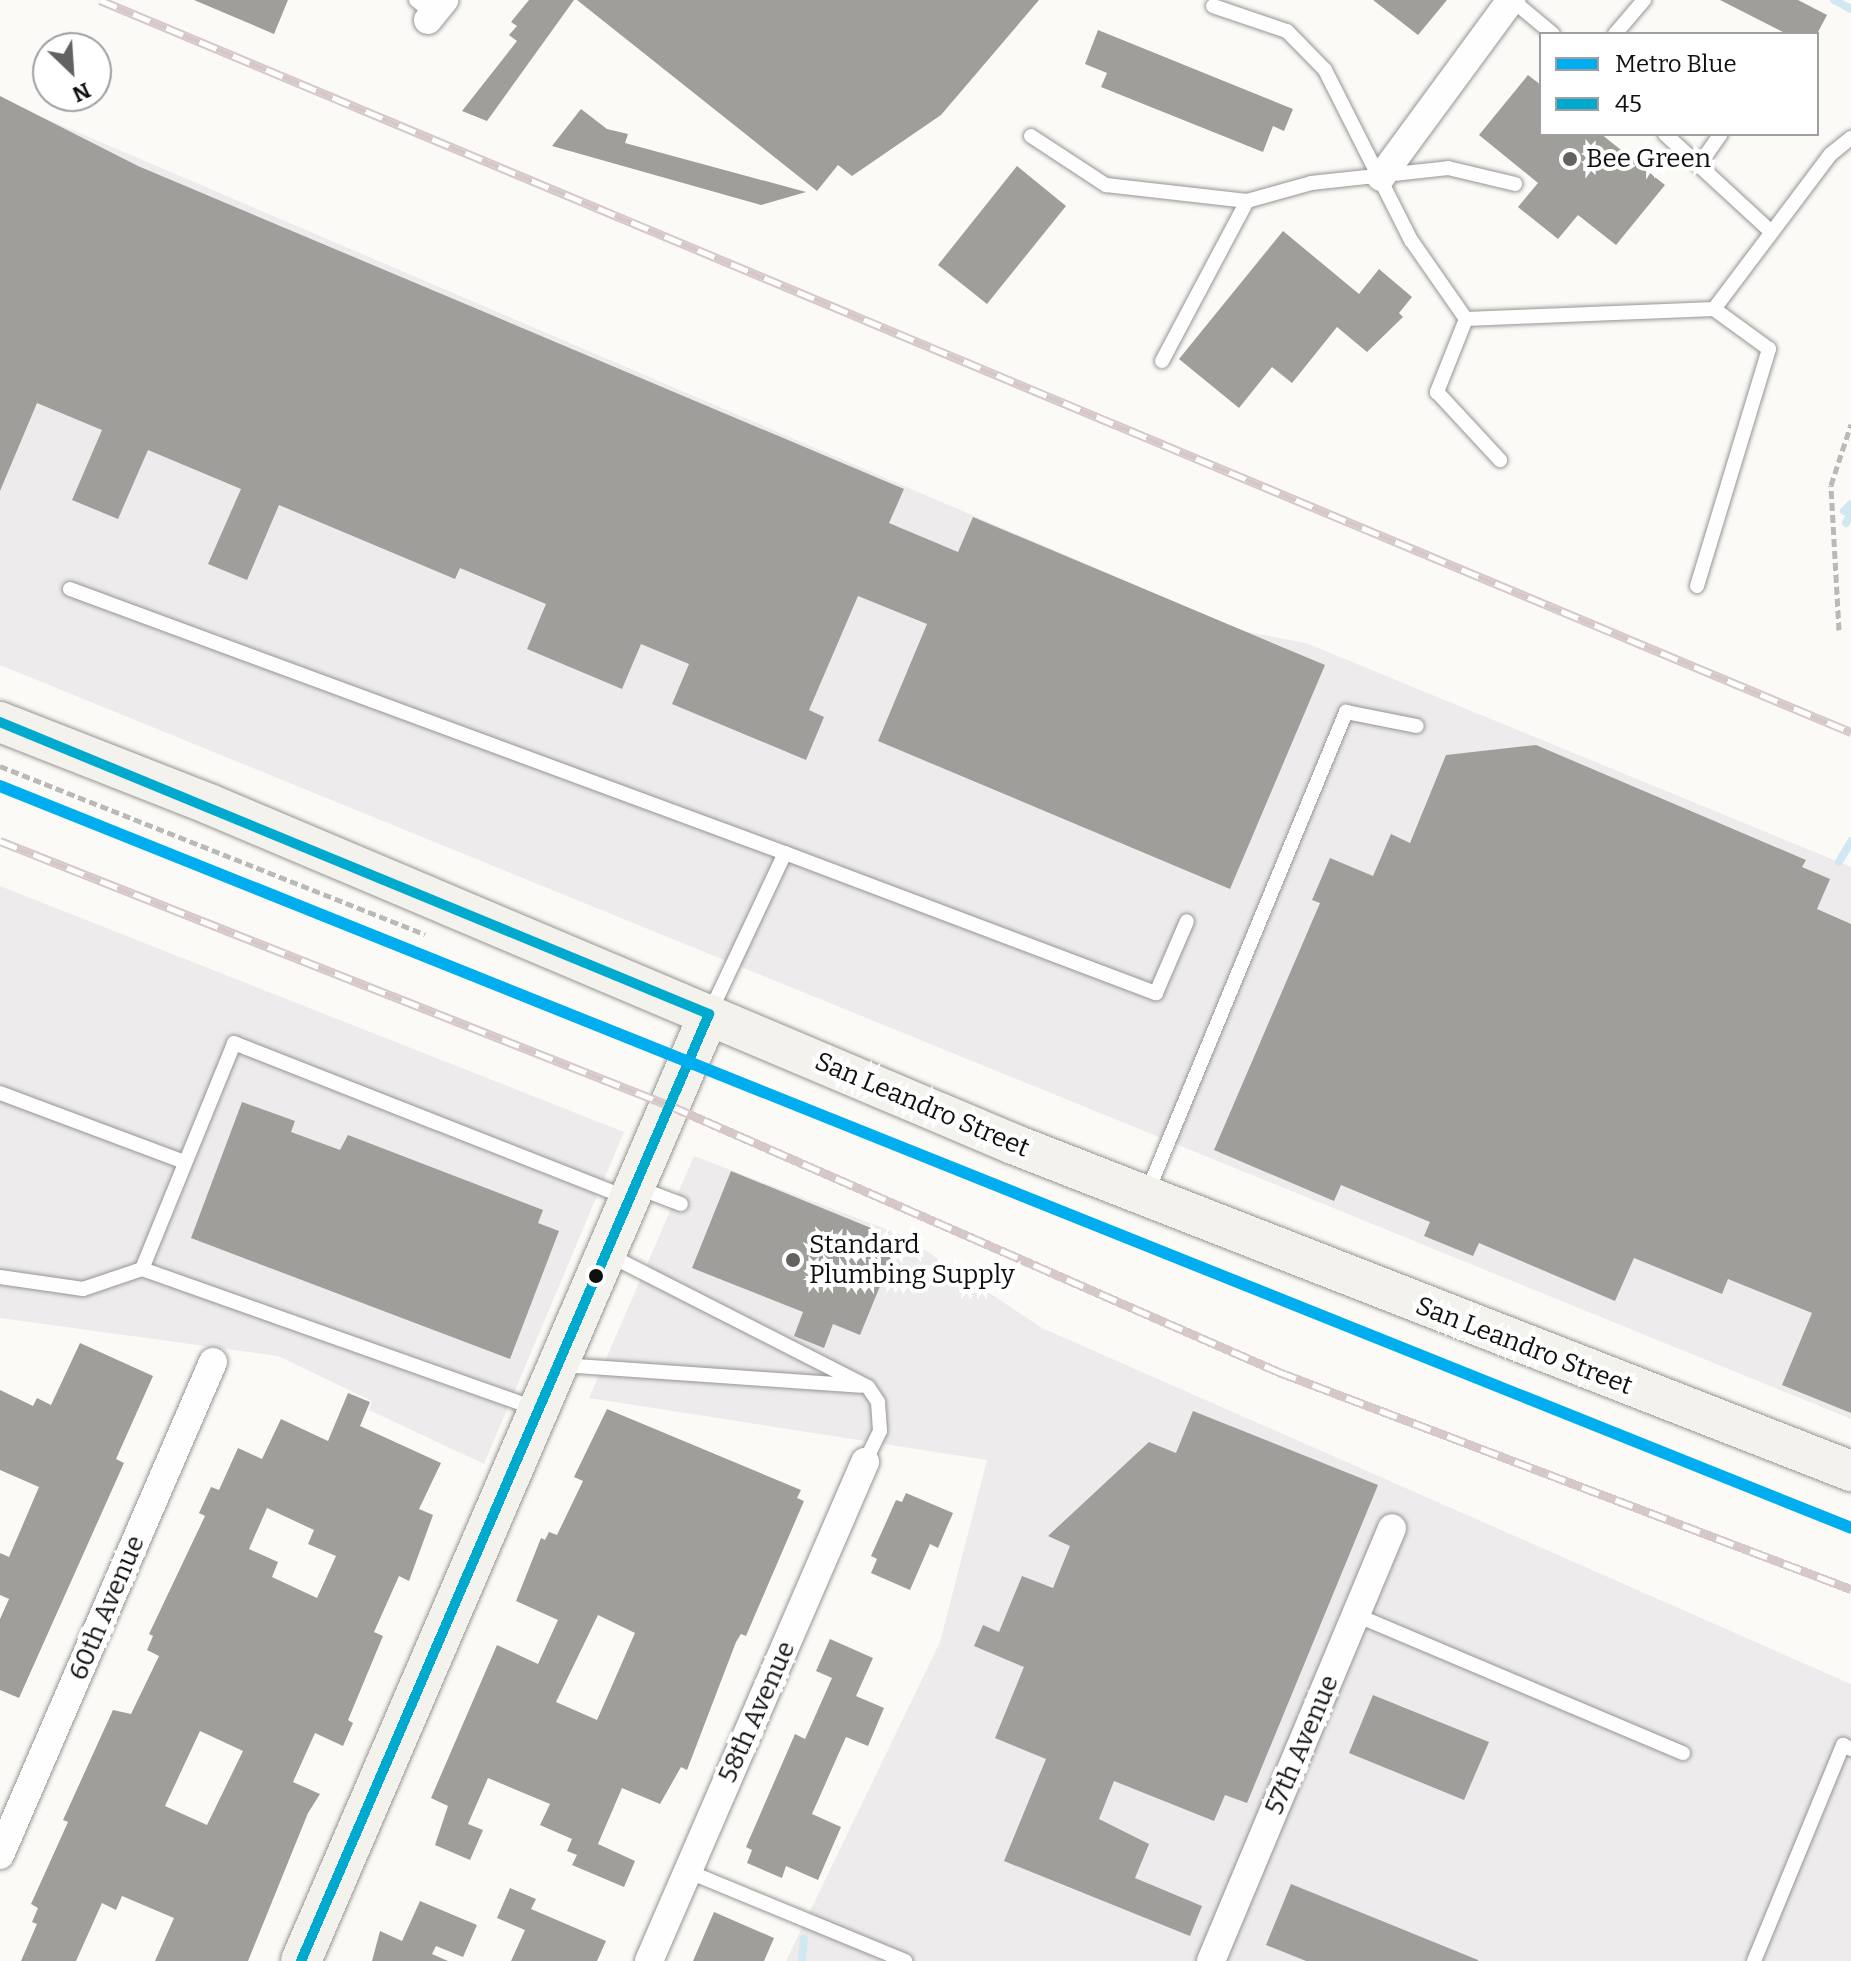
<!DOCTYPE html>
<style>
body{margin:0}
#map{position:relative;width:1851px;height:1961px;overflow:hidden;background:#fcfaf6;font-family:Bitter,serif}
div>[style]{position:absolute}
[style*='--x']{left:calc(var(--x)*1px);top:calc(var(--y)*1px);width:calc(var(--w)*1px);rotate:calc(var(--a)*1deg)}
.industrial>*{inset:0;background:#eeebec}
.stream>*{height:8px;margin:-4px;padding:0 4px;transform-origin:4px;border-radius:4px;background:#d1e8f2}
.building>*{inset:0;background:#a09e9b}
.path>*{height:5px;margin-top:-2.5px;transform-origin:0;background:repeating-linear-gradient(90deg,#b9b9b8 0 8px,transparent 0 12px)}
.roads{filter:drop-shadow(0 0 2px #969594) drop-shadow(0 0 2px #969594)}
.lane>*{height:14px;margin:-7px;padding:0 7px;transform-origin:7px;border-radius:7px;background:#fffefe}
.street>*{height:28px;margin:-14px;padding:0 14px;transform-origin:14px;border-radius:14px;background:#fffefe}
.secondary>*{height:40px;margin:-20px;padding:0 20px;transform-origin:20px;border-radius:20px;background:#f4f2ec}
.rail>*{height:9px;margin-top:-4.5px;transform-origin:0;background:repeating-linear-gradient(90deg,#fff 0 18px,#d6c8c9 0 36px);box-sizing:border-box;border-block:2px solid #d6c8c9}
.bus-1>*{height:10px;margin:-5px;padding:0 5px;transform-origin:5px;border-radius:5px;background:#00a9ce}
.metro-1>*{height:12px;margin:-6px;padding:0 6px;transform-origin:6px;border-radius:6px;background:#00aeef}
.dots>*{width:22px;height:22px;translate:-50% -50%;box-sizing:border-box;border:4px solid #fff;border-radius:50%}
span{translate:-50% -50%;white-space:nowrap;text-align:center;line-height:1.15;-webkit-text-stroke:8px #fff;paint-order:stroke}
.poi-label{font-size:26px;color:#101010}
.left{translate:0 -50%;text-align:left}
.street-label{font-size:26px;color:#101010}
.legend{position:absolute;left:1539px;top:32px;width:280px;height:104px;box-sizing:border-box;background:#fff;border:2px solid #9f9f9f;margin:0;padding:10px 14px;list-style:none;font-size:24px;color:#101010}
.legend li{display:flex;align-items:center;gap:16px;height:40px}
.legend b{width:40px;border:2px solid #9f9f9f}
.north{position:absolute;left:32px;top:32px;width:80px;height:80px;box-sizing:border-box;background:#fff;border:2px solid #9f9f9f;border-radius:50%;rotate:155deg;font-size:22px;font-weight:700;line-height:32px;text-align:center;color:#101010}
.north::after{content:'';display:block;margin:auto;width:28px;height:36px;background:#636260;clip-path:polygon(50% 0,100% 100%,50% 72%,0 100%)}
</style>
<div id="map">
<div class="industrial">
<div style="clip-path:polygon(0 99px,1243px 631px,1306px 643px,1851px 867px,1851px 1419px,0 665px)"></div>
<div style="clip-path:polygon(0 886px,624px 1132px,484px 1464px,369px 1410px,372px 1401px,278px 1356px,0 1318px)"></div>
<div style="clip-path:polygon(694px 1156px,904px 1236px,1042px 1328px,1851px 1684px,1851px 1961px,786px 1961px,940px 1642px,987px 1460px,589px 1398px)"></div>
</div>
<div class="stream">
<div style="--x:1834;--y:0;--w:19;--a:28"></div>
<div style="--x:1844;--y:511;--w:10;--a:-45"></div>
<div style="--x:1846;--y:523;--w:12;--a:-66"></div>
<div style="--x:1839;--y:862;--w:24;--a:-60"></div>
<div style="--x:802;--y:1961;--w:22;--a:-85"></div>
</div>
<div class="building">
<div style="clip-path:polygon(194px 0,288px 0,274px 34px)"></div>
<div style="clip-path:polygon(529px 0,574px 0,487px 121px,462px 111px,517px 41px,509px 35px,517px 26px,511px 22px)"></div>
<div style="clip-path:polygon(577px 0,1039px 0,941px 115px,852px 176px,838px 165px,817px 191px)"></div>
<div style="clip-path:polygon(1373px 0,1447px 0,1418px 35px)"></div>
<div style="clip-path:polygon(1720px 0,1798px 0,1827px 15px,1817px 34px,1787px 34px)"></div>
<div style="clip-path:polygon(1098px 30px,1293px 109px,1284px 131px,1273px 126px,1263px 152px,1101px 87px,1107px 73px,1085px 64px)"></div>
<div style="clip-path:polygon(1528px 75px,1541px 85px,1541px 134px,1601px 134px,1665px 185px,1616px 245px,1578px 215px,1558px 239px,1518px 207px,1538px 183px,1479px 135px)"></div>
<div style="clip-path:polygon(0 96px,138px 166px,904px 489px,889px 523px,958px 552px,973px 517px,1325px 665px,1230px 889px,878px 741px,927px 624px,858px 596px,809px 710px,824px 717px,806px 760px,672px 704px,689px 664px,641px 644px,622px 689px,527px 649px,546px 604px,460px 568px,455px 579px,279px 505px,247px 580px,208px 564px,241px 489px,148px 450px,118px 519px,72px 500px,102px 430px,37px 403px,0 491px)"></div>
<div style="clip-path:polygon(581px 109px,607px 129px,628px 134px,625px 143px,806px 192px,761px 205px,552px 146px)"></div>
<div style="clip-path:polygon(1017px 166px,1066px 206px,987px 304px,938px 265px)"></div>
<div style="clip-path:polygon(1283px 231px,1359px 294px,1379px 269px,1412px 297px,1399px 313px,1403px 317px,1367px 352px,1337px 327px,1292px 383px,1272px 367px,1239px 408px,1179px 359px)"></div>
<div style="clip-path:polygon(1536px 745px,1806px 860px,1802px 867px,1830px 879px,1817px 909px,1851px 924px,1851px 1413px,1782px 1385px,1812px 1313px,1728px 1279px,1722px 1294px,1634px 1258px,1615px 1301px,1479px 1243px,1473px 1256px,1424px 1236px,1430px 1222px,1341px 1185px,1334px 1201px,1214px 1150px,1320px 903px,1312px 900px,1330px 858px,1373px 876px,1391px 834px,1410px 843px,1446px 755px)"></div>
<div style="clip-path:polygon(242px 1102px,295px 1121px,291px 1132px,340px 1150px,348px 1135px,543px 1210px,538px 1223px,559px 1231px,510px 1359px,191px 1238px)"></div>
<div style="clip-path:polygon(731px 1171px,871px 1228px,866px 1241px,894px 1252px,860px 1335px,833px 1324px,824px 1348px,794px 1336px,803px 1312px,692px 1268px)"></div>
<div style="clip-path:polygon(80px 1343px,153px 1376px,116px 1459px,124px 1463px,19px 1698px,0 1690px,0 1619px,9px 1599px,0 1595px,0 1553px,9px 1557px,39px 1487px,0 1470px,0 1390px,33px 1406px,37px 1398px,51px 1405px)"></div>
<div style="clip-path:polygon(evenodd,348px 1393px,370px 1402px,360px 1426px,441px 1463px,419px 1509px,433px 1515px,409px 1581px,399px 1576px,374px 1632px,383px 1636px,348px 1720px,353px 1723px,343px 1746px,315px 1733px,293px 1782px,320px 1794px,308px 1813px,248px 1961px,155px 1961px,174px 1918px,122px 1896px,116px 1910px,102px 1903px,76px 1961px,21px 1961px,37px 1924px,32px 1922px,38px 1908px,31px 1904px,68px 1822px,63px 1820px,113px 1710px,131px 1714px,159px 1656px,147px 1650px,153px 1636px,149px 1634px,205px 1516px,199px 1513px,211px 1487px,219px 1490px,238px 1448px,262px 1459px,281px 1419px,328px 1441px,348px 1393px,267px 1508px,314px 1530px,308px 1544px,336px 1556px,317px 1598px,272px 1577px,278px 1562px,249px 1549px,267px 1508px,348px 1393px,200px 1731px,243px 1751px,207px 1825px,165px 1806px,200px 1731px)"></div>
<div style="clip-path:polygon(evenodd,607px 1409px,801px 1490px,797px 1498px,804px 1501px,746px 1636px,741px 1634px,736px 1642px,687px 1770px,681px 1767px,660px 1804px,622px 1788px,598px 1844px,635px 1861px,624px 1887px,572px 1865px,577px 1855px,567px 1851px,572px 1839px,540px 1825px,550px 1804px,488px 1778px,468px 1824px,483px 1830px,470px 1860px,435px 1845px,448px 1806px,431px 1798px,497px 1645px,538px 1664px,558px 1620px,516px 1601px,541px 1538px,545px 1540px,549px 1532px,557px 1535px,583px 1481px,574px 1477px,607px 1409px,598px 1615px,635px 1633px,597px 1720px,556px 1702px,598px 1615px)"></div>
<div style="clip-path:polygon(1193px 1411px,1378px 1485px,1247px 1803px,1225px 1795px,1214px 1821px,1114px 1781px,1099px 1819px,1149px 1844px,1135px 1878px,1202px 1906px,1190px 1936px,1004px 1861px,1046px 1759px,995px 1738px,1024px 1667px,974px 1646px,983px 1625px,999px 1632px,1022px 1576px,1053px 1588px,1070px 1546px,1048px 1536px,1149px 1442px,1176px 1453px)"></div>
<div style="clip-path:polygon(906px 1493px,953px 1513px,938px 1548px,930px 1544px,910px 1590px,871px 1573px,877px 1559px,871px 1556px,896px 1500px,902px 1502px)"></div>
<div style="clip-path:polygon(830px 1639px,873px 1658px,856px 1696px,884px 1708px,868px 1746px,846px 1737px,812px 1814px,841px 1827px,818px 1880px,786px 1866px,782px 1878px,747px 1863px,752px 1850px,746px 1847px,795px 1734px,805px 1739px,832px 1678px,816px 1671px)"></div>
<div style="clip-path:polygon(1373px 1695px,1489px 1742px,1464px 1800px,1349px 1753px)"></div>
<div style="clip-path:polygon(1291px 1884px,1478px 1960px,1478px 1961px,1306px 1961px,1266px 1945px)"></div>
<div style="clip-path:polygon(510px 1888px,536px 1899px,531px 1909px,606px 1941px,597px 1961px,511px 1961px,525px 1930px,497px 1918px)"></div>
<div style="clip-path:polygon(420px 1901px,477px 1925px,463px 1957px,436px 1946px,432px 1954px,448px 1961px,372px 1961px,380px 1931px,402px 1941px)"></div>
<div style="clip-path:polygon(714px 1912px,774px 1938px,764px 1961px,693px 1961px)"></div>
</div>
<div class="path">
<div style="--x:1839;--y:630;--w:145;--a:-93.2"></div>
<div style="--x:1831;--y:485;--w:64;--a:-71.8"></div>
<div style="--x:0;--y:766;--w:457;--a:21.6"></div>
</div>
<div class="roads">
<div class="lane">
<div style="--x:416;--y:0;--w:22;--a:39"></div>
<div style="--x:1512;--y:0;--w:53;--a:39.7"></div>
<div style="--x:1213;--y:6;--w:78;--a:18.7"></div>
<div style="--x:1287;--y:31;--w:54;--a:45.7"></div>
<div style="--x:1325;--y:70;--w:191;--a:63.2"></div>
<div style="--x:1411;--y:240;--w:96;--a:55.2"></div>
<div style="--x:1466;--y:319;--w:79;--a:111.7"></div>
<div style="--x:1437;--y:392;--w:93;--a:47.2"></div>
<div style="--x:1615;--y:34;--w:45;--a:-49.5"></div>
<div style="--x:1665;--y:134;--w:143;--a:42.7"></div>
<div style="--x:1031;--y:136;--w:90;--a:33.2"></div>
<div style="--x:1106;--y:185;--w:142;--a:6.5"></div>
<div style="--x:1699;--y:165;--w:38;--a:-55"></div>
<div style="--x:1466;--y:319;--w:248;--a:-2.3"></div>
<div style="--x:1162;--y:361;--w:181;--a:-62"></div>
<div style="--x:1247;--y:201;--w:66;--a:-15.7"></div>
<div style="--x:1311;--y:183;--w:138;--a:-6.2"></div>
<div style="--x:1448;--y:168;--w:69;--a:13.4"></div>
<div style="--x:1697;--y:586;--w:248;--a:-73.1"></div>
<div style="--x:1769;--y:349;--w:68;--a:-144"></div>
<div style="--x:1714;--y:309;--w:194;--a:-53"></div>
<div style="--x:1831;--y:154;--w:26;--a:-39"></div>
<div style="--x:70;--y:589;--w:762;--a:20.27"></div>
<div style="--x:785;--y:853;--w:174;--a:115.2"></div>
<div style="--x:785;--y:853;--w:397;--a:20.7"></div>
<div style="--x:1156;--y:993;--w:78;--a:-66.7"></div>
<div style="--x:0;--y:1093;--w:197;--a:20.5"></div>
<div style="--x:636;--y:1187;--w:48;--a:20.7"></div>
<div style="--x:1147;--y:1193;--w:521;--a:-67.52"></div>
<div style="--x:1346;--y:712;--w:72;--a:11.2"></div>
<div style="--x:607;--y:1254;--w:293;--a:27"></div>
<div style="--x:868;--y:1387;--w:18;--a:56"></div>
<div style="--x:878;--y:1402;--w:29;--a:86"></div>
<div style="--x:880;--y:1431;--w:34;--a:116"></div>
<div style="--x:142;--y:1269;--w:244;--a:-67.8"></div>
<div style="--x:234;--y:1043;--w:423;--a:21.5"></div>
<div style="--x:0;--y:1277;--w:84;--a:8.2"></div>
<div style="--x:83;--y:1289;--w:62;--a:-18.7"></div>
<div style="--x:142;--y:1269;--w:417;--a:19.5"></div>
<div style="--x:562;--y:1365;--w:299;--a:4"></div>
<div style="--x:1356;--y:1615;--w:355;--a:22.9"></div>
<div style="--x:687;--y:1871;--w:236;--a:22.4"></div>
<div style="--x:1754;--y:1961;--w:234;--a:-67.6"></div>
<div style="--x:1843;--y:1745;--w:9;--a:27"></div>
</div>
<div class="street">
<div style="--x:428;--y:20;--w:26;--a:-51"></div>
<div style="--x:1381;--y:177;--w:220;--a:-53.7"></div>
<div style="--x:0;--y:1855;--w:537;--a:-66.63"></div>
<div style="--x:649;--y:1961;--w:544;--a:-66.59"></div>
<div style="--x:1211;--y:1961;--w:469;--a:-67.3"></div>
</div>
<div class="secondary">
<div style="--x:0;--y:722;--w:225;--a:21.4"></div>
<div style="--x:209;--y:804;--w:873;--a:22.92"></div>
<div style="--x:1013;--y:1144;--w:900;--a:21.32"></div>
<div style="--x:301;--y:1961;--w:1031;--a:-66.69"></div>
</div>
</div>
<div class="rail">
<div style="--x:100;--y:0;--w:1898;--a:22.69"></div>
<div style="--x:0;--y:841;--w:721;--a:21.55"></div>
<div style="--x:671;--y:1106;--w:664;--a:23.63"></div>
<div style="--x:1279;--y:1372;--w:612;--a:20.78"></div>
</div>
<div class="bus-1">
<div style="--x:0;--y:722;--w:767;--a:22.38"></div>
<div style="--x:301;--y:1961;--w:1031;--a:-66.69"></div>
</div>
<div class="metro-1">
<div style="--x:0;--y:786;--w:1994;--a:21.84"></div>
</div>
<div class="dots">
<div style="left:1570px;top:159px;background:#636260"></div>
<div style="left:793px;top:1260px;background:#636260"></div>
<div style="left:596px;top:1276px;background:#101010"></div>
</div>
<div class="poi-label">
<span class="left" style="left:1586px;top:159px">Bee Green</span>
<span class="left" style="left:809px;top:1260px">Standard<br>Plumbing Supply</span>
</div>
<div class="street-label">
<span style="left:922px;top:1105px;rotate:23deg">San Leandro Street</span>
<span style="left:1524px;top:1346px;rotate:21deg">San Leandro Street</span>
<span style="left:107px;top:1608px;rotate:-67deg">60th Avenue</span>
<span style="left:757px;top:1712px;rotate:-66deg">58th Avenue</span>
<span style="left:1302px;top:1745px;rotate:-67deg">57th Avenue</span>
</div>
<ul class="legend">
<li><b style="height:10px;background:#00aeef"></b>Metro Blue</li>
<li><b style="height:10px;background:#00a9ce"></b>45</li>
</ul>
<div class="north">N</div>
</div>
